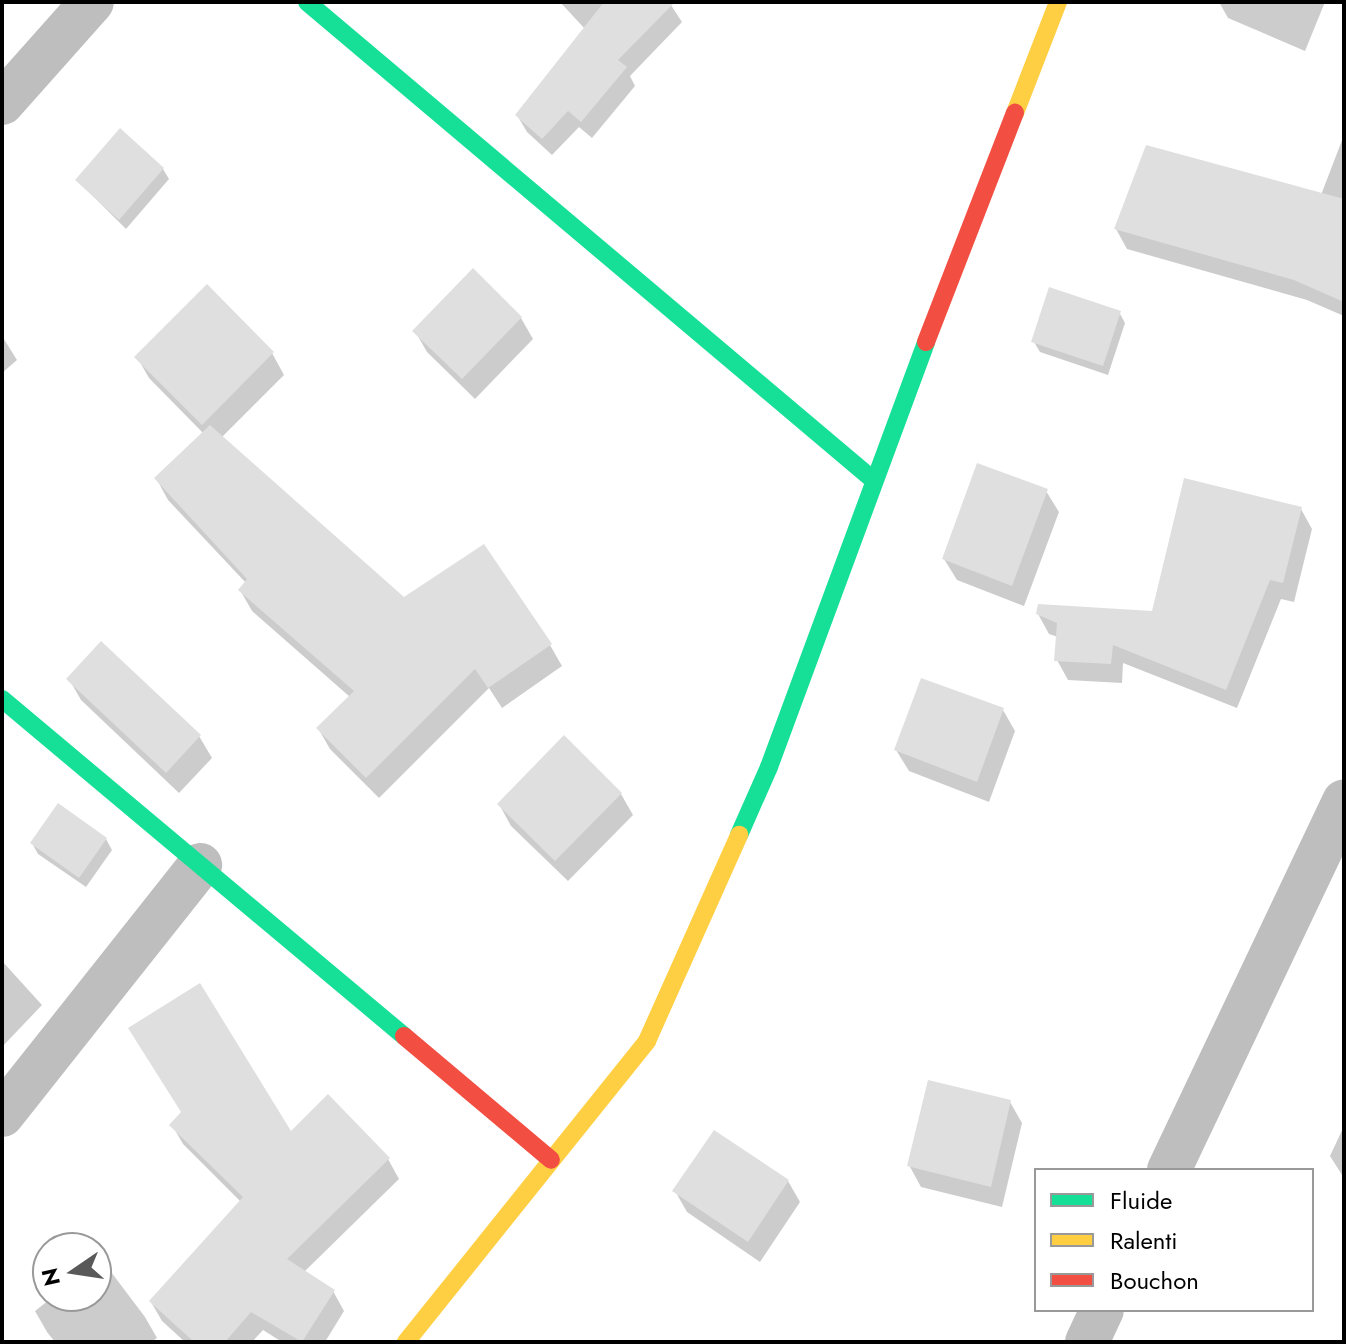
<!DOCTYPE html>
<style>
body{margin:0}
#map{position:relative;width:1346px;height:1344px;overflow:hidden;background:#fff;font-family:Jost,sans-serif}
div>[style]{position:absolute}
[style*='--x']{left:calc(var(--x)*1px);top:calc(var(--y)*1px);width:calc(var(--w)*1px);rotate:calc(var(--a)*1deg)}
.shadow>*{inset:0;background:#0003}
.building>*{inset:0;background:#dfdfdf}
.street>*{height:44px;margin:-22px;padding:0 22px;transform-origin:22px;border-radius:22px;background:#bebebe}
.fast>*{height:18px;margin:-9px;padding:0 9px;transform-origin:9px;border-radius:9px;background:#16e098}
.slow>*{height:18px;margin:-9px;padding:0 9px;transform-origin:9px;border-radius:9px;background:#ffcf43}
.jam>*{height:18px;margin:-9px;padding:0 9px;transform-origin:9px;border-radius:9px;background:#f24e42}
span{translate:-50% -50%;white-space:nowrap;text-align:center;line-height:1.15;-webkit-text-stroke:8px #fff;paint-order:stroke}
.frame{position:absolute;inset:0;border:4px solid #000;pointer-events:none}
.legend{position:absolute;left:1034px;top:1168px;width:280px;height:144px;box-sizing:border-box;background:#fff;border:2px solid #999;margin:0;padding:10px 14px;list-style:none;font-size:24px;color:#000}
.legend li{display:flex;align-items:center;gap:16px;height:40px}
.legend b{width:40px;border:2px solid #999}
.north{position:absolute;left:32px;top:1232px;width:80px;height:80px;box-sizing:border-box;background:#fff;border:2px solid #999;border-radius:50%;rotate:257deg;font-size:22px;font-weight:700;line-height:32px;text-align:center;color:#000}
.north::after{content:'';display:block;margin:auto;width:28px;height:36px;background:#595959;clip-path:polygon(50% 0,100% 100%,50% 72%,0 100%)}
</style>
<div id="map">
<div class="shadow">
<div style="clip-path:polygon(560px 2px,669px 2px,682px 22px,630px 76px,635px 86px,592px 138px,579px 127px,552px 155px,527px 132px,517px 115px,585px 29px)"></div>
<div style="clip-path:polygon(1219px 2px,1325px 2px,1305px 51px,1228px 18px)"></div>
<div style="clip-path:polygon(1344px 135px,1344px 316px,1307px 300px,1127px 249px,1116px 229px,1321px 195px)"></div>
<div style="clip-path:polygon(163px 169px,169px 179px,126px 229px,77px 180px)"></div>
<div style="clip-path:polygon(1119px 312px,1125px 323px,1108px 375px,1040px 352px,1034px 342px)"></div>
<div style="clip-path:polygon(521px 318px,533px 339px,475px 399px,427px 352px,415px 331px)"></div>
<div style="clip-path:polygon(2px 336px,17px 360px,2px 373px)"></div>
<div style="clip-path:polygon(272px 353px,284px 375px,221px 438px,404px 599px,550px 645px,562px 666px,502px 708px,489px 688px,379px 798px,330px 749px,318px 728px,350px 697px,252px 611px,240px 590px,246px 583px,168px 500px,156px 478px,204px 434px,149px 378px,137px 357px)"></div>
<div style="clip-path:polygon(1046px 491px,1059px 512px,1024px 606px,957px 580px,944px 559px)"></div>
<div style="clip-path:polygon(1301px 509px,1312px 529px,1294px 602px,1281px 599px,1237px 708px,1123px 663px,1122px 683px,1068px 680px,1057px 660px,1058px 637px,1049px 634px,1038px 614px,1153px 613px)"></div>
<div style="clip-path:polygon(69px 679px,199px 736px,212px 758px,179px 793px,81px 700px)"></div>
<div style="clip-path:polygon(1003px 710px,1015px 731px,989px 802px,909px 771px,896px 750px)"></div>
<div style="clip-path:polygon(621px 794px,633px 815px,568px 881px,511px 826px,499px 804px)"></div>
<div style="clip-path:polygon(106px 839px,112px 850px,86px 887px,38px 854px,32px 843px)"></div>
<div style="clip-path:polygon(2px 961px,42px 1005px,2px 1047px)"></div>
<div style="clip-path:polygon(1010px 1102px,1022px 1123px,1002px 1207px,921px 1187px,909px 1165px)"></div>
<div style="clip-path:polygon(172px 1125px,290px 1134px,388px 1159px,399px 1179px,304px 1272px,333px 1291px,344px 1311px,325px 1342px,282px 1342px,263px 1330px,252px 1342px,185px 1342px,162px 1321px,151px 1302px,241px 1202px,183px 1144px)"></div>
<div style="clip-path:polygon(1344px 1126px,1344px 1178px,1330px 1156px)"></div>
<div style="clip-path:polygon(788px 1181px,800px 1202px,760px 1262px,687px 1212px,675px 1191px)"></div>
<div style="clip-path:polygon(102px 1260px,145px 1317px,157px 1338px,151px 1342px,55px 1342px,47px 1332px,35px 1311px,54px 1296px,96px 1296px,96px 1264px)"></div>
</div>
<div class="building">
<div style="clip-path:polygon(604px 2px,675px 2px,618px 60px,627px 67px,581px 122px,568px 111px,542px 139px,515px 115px)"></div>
<div style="clip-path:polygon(120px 128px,164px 168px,119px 220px,75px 180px)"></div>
<div style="clip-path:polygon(1146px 145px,1344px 199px,1344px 302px,1294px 280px,1114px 229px)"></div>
<div style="clip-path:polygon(473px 268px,522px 317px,462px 379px,412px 331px)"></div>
<div style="clip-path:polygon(207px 284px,274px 352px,202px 425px,134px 357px)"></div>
<div style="clip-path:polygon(1049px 287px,1121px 311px,1103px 366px,1031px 342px)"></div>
<div style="clip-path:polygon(210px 425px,404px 597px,484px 544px,552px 644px,488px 688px,475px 669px,366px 778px,316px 728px,354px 691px,238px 590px,247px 579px,154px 478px)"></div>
<div style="clip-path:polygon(977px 463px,1048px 489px,1012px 586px,942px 559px)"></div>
<div style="clip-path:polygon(1184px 478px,1302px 507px,1283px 583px,1270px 580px,1226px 690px,1113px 645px,1111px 664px,1054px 661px,1057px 623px,1036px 614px,1038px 604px,1152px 611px)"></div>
<div style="clip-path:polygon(101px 641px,201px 735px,166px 773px,66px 679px)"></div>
<div style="clip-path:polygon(921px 678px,1004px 708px,977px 782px,894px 750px)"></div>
<div style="clip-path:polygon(564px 735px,622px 793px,555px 861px,497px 804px)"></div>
<div style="clip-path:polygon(58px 803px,107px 838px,79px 878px,30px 843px)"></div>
<div style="clip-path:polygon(200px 983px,291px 1131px,328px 1094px,390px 1158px,287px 1259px,335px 1290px,302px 1342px,251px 1312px,225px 1342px,194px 1342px,149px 1301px,243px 1197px,169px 1125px,181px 1112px,128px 1028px)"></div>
<div style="clip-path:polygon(928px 1080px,1011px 1100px,991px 1187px,907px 1166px)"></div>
<div style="clip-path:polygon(714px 1130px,789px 1180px,748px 1242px,672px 1191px)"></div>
</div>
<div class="street">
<div style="--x:2;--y:103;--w:135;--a:-48.3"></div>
<div style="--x:2;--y:1115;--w:319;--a:-51.6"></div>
<div style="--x:1169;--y:1170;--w:408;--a:-64.6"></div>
<div style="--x:1087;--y:1342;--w:35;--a:-65"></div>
</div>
<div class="fast">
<div style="--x:307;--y:2;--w:739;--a:40.17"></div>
<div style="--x:2;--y:699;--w:525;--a:39.97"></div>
<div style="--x:739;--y:835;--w:74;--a:-66.2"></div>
<div style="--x:769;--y:767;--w:453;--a:-69.7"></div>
</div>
<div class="slow">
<div style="--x:1015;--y:113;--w:119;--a:-68.8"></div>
<div style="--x:406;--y:1342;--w:386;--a:-51.3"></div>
<div style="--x:647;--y:1041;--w:226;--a:-65.9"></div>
</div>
<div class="jam">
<div style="--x:926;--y:342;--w:246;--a:-68.8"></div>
<div style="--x:404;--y:1036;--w:192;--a:40.1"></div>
</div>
<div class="frame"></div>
<ul class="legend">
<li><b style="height:10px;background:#16e098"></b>Fluide</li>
<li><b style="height:10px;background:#ffcf43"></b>Ralenti</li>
<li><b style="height:10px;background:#f24e42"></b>Bouchon</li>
</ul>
<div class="north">N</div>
</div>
